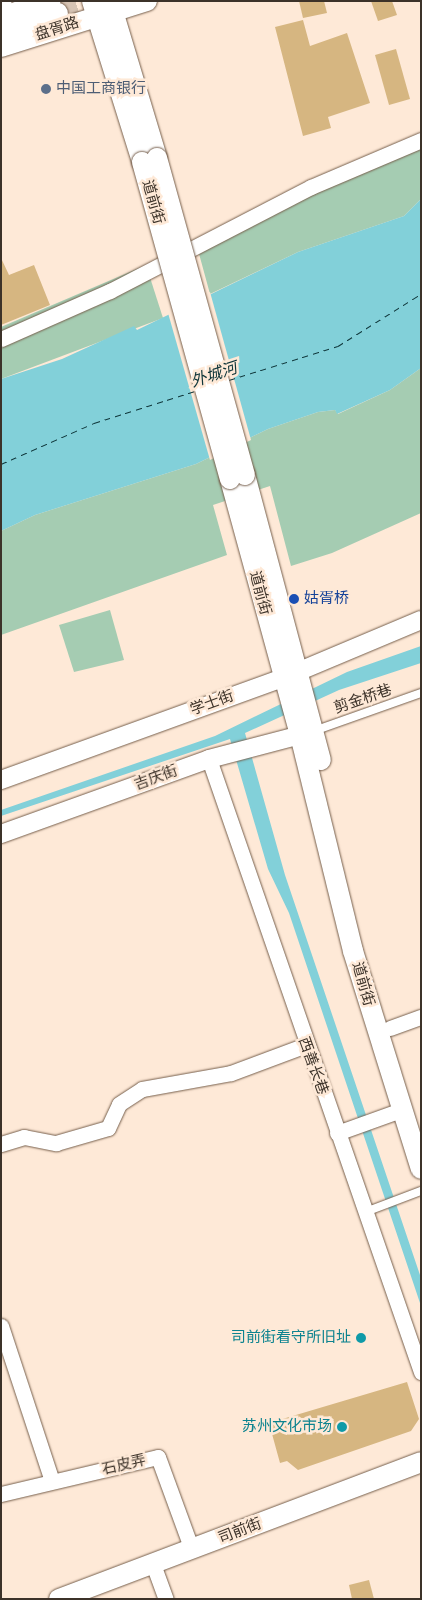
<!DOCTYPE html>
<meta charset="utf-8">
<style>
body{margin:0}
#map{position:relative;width:422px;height:1600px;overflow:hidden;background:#fee9d7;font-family:Jost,"Noto Sans SC",sans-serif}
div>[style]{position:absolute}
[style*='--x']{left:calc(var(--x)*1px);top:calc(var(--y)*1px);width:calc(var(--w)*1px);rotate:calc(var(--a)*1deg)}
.green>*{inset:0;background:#a5ccb2}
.water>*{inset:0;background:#82d0d9}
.pier>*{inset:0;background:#fee9d7}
.ferry>*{height:1px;margin-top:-0.5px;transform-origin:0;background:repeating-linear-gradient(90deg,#0e3539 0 6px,transparent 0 11px)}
.building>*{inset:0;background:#d6b681}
.secondary-tunnel>*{height:20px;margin-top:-10px;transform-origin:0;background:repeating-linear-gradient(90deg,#d7c4b4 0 20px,transparent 0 30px)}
.roads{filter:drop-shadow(0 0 1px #765f4c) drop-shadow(0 0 1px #765f4c)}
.service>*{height:8px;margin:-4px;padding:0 4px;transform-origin:4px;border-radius:4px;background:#fff}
.minor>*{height:15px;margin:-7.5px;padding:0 7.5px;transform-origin:7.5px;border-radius:7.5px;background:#fff}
.tertiary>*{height:18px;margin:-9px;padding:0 9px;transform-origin:9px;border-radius:9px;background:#fff}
.secondary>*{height:20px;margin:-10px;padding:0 10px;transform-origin:10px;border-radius:10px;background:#fff}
.bridges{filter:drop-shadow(0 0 1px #765f4c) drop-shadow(0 0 1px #765f4c)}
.secondary-bridge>*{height:20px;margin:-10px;padding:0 10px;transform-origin:10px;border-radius:10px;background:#fff}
.dots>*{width:14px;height:14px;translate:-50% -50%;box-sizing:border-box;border:2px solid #fee9d7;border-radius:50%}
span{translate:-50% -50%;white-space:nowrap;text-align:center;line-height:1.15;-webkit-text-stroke:5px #fee9d7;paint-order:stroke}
.street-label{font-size:15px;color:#3c3229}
.service-label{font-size:15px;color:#4e5e75}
.left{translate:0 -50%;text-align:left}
.transit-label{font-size:15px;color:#164399}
.culture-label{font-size:15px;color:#0d838f}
.right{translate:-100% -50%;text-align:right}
.water-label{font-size:16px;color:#0e3539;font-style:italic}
.frame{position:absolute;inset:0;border:2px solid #3c3229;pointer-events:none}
</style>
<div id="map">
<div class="green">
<div style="clip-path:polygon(421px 141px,421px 199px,404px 216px,298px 252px,210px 294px,198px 250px)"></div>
<div style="clip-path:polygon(146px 265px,163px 318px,1px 379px,1px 327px)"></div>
<div style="clip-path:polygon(421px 368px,421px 513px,332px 553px,291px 566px,270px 486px,213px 505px,227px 555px,1px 635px,1px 531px,35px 515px,196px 464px,268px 429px,318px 412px,335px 410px,338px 414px,390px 390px)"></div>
<div style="clip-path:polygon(110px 610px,124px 660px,74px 672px,59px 625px)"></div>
</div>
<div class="water">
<div style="clip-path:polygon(421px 199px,421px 368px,390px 390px,337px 414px,335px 410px,318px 412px,268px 429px,196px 464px,35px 515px,1px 531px,1px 379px,62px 359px,134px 326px,137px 330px,298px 252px,404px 216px)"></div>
<div style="clip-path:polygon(421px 646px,421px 663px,339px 690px,245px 733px,285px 875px,421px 1278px,421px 1306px,289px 913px,268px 869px,230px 739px,1px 816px,1px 810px,215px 736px,347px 672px)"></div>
</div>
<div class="pier">
<div style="clip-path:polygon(210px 292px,251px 440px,210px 460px,168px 313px)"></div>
</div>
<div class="ferry">
<div style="--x:229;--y:380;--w:114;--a:-17.3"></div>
<div style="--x:338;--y:346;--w:98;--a:-32.1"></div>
<div style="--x:1;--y:464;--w:102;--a:-23.8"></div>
<div style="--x:94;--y:423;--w:106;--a:-17.6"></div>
</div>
<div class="building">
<div style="clip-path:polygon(299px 1px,324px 1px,327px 13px,303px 18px)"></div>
<div style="clip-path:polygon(371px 1px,392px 1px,397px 15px,378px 21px)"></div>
<div style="clip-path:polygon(303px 20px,310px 46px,347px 33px,370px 103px,328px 117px,331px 128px,303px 136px,275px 27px)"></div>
<div style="clip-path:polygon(396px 49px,410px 99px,389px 105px,375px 55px)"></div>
<div style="clip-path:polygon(1px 258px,9px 275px,34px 265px,50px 305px,1px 325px)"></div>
<div style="clip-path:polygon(407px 1382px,419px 1419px,411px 1431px,298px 1470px,287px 1461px,280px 1463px,269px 1423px)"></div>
<div style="clip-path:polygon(369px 1580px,374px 1599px,352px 1599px,349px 1585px)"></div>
</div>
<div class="secondary-tunnel">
<div style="--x:58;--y:13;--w:39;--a:-18"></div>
</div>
<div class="roads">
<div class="service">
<div style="--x:314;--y:731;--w:114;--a:-19.6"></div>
<div style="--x:368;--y:1211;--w:57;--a:-20.7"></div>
</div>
<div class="minor">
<div style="--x:1;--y:339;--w:119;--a:-23.8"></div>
<div style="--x:110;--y:291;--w:226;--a:-27.4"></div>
<div style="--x:311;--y:187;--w:120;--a:-23.1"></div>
<div style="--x:209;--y:759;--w:649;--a:70.92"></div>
<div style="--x:390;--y:1028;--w:33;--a:-20"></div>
<div style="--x:337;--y:1133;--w:68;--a:-19.8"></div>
<div style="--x:1;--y:1144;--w:24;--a:-17"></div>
<div style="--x:24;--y:1137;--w:33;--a:11"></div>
<div style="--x:56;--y:1143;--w:54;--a:-16.1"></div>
<div style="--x:108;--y:1128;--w:26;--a:-65"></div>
<div style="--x:119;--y:1104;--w:27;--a:-33"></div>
<div style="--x:142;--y:1089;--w:90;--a:-10.2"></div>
<div style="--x:231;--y:1073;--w:80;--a:-20.5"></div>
<div style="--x:1;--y:1326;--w:163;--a:71.8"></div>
<div style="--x:1;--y:1494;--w:161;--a:-13.3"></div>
<div style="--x:158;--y:1457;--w:99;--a:69.9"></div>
<div style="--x:153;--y:1564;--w:37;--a:70"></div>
</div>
<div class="tertiary">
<div style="--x:1;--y:780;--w:300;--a:-19.9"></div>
<div style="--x:283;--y:678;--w:150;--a:-22.8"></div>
<div style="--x:1;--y:834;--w:221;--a:-19.8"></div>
<div style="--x:209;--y:759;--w:106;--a:-14.7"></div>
</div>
<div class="secondary">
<div style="--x:92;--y:1;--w:169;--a:72.7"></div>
<div style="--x:110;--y:1;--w:164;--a:73.3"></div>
<div style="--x:1;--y:2;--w:1;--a:-45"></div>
<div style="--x:1;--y:17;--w:52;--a:-18.1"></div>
<div style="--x:1;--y:32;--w:60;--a:-18.4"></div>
<div style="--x:1;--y:47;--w:153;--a:-17.5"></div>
<div style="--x:245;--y:475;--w:295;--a:75.1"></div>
<div style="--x:230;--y:479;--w:265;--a:74.7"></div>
<div style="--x:300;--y:735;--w:222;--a:76.2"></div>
<div style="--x:353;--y:951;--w:228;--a:72.7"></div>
<div style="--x:59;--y:1599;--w:387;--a:-20.7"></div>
</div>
</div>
<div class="bridges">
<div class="secondary-bridge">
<div style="--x:157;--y:158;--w:329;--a:74.5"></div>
<div style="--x:142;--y:162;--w:329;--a:74.5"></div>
</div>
</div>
<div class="dots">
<div style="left:46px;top:89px;background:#5c6f8a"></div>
<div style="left:294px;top:599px;background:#1a4fb4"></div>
<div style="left:361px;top:1338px;background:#0f9aa8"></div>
<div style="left:342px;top:1427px;background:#0f9aa8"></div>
</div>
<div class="street-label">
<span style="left:57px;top:29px;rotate:-18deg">盘胥路</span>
<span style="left:153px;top:202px;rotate:74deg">道前街</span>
<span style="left:260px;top:593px;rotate:75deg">道前街</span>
<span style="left:363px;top:699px;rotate:-19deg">剪金桥巷</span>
<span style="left:212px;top:703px;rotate:-20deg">学士街</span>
<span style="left:156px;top:778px;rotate:-20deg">吉庆街</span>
<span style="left:363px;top:984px;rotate:74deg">道前街</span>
<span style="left:313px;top:1066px;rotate:70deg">西善长巷</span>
<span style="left:124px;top:1465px;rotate:-13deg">石皮弄</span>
<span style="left:240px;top:1531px;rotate:-21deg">司前街</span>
</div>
<div class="service-label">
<span class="left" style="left:56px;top:89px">中国工商银行</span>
</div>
<div class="transit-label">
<span class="left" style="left:304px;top:599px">姑胥桥</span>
</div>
<div class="culture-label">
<span class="right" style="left:351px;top:1338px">司前街看守所旧址</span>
<span class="right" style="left:332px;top:1427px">苏州文化市场</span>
</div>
<div class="water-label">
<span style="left:214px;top:375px;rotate:-18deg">外城河</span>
</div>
<div class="frame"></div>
</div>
